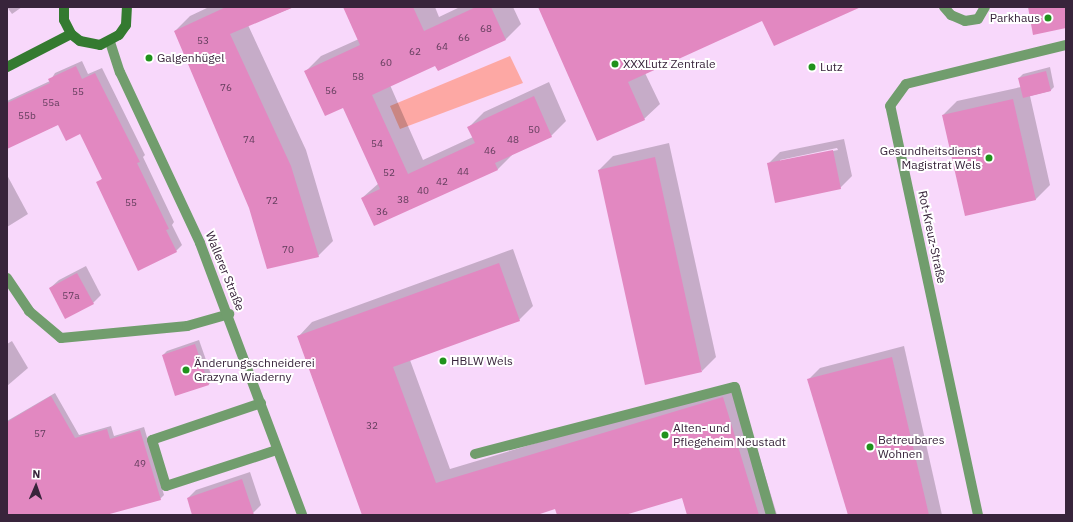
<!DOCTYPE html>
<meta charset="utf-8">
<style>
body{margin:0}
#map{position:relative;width:1073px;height:522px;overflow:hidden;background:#f8d8fb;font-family:"IBM Plex Sans",sans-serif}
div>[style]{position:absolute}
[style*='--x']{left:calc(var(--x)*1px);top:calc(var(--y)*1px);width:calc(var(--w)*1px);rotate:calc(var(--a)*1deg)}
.green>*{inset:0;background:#fda8a4}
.shadow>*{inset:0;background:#0003}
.building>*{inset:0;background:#e288c1}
.service>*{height:10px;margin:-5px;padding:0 5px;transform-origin:5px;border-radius:5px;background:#719d6d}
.minor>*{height:10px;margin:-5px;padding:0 5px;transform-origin:5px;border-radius:5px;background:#719d6d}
.tertiary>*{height:10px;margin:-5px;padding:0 5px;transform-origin:5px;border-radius:5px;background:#719d6d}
.secondary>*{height:10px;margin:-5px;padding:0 5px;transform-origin:5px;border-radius:5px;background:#347a30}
.dots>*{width:11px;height:11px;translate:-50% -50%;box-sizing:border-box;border:2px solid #fff;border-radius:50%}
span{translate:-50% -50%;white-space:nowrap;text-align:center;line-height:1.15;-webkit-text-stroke:4px #fff;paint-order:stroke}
.number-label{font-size:10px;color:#623d5c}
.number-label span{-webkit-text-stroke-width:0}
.poi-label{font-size:12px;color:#38243b}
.right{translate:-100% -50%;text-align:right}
.left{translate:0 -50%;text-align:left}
.street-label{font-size:12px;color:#38243b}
.frame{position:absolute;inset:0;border:8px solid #38243b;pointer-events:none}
.north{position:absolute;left:16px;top:466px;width:40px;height:40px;-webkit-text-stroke:3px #fff;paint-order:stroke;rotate:2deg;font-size:11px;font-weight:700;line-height:16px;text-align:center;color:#38243b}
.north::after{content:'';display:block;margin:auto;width:14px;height:18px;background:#38243b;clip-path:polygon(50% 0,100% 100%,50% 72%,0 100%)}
</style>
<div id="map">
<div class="green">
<div style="clip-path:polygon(510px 56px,523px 83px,400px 129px,390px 106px)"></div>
</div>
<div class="shadow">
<div style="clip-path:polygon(7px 7px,22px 7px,12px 14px)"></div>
<div style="clip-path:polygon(209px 7px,294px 7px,248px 25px,306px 150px,333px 241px,318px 256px,250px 208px,175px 31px,190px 16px)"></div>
<div style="clip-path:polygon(344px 7px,435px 7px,439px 17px,460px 7px,513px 7px,521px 24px,506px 39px,436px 64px,390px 85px,423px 160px,473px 137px,469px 127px,484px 112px,549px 82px,566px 121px,551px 136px,513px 154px,498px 169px,362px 198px,379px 183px,344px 106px,306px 71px,321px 56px,359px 39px)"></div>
<div style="clip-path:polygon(539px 7px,858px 7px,763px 19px,645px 73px,660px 104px,644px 119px)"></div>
<div style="clip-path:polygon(82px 61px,88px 74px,102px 68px,145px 155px,143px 157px,174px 222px,172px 225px,182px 245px,176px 251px,98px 183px,103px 178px,81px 133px,59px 124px,7px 148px,7px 101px,50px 81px,55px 73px)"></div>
<div style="clip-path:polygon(1050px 67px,1054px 87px,1050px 91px,1030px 96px,1050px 185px,1036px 199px,966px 215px,943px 115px,957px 101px,1021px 87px,1019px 78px,1023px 74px)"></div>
<div style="clip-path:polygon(evenodd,844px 139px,852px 176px,840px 188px,768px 164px,780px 152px,844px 139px,837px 148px,838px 150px,780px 162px,780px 160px,837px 148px)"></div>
<div style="clip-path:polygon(669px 143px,716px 357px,702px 371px,599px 170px,613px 156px)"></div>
<div style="clip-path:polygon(7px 175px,28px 214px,7px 227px)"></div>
<div style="clip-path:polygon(513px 249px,533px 306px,519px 320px,410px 360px,450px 469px,737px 383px,777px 515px,688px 515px,683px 496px,622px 515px,558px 515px,556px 508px,533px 515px,363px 515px,298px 337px,312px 322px)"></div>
<div style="clip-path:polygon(86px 266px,101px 295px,93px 303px,50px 288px,59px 280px)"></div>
<div style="clip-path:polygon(199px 340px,213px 380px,209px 384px,176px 395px,163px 355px,167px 351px)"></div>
<div style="clip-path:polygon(12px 341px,28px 368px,7px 386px,7px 344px)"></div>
<div style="clip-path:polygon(904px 346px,942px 515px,849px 515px,808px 380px,820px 368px)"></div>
<div style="clip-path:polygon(55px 393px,79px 435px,111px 426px,114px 436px,144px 427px,164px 495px,160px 499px,103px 515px,7px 515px,7px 421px)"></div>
<div style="clip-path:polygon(250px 472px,261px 505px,253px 513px,193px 515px,188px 498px,196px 490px)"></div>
</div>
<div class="building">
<div style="clip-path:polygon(226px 7px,294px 7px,230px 34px,291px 166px,319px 257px,267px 269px,249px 208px,174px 31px)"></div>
<div style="clip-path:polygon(343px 7px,413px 7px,424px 31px,476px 7px,491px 7px,506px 40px,438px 71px,435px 66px,372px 95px,408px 174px,475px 143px,467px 127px,534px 96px,552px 137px,495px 163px,498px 170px,374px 226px,361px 198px,380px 189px,343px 108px,325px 116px,304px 71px,360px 45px)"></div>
<div style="clip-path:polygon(538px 7px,861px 7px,774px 46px,762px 21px,628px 82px,645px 120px,597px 141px)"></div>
<div style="clip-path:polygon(1028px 7px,1066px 7px,1066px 28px,1033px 35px)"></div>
<div style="clip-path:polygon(76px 66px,82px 79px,95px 73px,140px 162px,137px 163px,169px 229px,166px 230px,177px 252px,138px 271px,96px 182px,102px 179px,80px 134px,66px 141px,58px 125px,7px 149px,7px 103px,50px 83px,48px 79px)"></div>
<div style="clip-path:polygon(1046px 71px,1051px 91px,1023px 98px,1018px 78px)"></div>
<div style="clip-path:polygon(1013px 99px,1036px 200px,965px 216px,942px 115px)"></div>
<div style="clip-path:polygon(833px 150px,841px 189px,775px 203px,767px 163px)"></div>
<div style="clip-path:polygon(655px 157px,702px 372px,645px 385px,598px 170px)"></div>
<div style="clip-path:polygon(499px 263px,520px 321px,393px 367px,436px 483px,723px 397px,759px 515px,687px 515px,682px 498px,625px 515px,557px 515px,555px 509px,537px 515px,362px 515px,297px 336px)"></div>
<div style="clip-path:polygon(77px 273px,94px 304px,65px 319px,49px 288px)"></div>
<div style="clip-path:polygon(195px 344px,209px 385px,175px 396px,162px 355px)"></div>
<div style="clip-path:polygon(892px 357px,929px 515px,848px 515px,807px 379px)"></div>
<div style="clip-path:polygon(51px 396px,75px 438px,107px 429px,110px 439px,140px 430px,161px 500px,106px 515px,7px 515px,7px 422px)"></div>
<div style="clip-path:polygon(242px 479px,254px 515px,192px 515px,187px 498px)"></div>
</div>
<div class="service">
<div style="--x:944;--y:7;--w:11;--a:49"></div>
<div style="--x:951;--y:15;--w:15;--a:23"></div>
<div style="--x:965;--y:21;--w:13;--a:-9"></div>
<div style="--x:978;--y:19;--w:14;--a:-60"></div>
<div style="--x:7;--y:278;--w:40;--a:56"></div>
<div style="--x:29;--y:311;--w:42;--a:40.2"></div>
<div style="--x:61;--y:338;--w:127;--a:-5.4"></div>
<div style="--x:187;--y:326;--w:44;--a:-15.9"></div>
<div style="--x:261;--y:403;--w:115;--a:161.3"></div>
<div style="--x:152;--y:440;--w:48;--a:73.1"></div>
<div style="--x:166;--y:486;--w:117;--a:-18"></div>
<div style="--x:475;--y:454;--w:268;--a:-14.5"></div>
<div style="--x:735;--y:387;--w:133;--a:74.3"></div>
</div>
<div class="minor">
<div style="--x:978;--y:515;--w:418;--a:-102.1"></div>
<div style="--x:890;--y:106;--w:27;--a:-54"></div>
<div style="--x:906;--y:84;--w:165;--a:-13.7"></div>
</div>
<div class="tertiary">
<div style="--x:110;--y:42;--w:32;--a:72"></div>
<div style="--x:120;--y:72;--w:189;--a:64.9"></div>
<div style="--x:200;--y:243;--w:290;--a:69.4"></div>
</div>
<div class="secondary">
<div style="--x:64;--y:7;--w:13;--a:90"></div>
<div style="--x:64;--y:20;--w:16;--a:63"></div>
<div style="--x:71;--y:34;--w:11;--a:38"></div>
<div style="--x:80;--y:41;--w:20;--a:11"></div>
<div style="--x:100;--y:45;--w:21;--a:-28"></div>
<div style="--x:119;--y:35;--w:12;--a:-55"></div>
<div style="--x:126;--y:25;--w:18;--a:-87"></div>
<div style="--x:7;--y:67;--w:72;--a:-27.3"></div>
</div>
<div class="dots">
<div style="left:1048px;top:18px;background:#20921c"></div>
<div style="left:149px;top:58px;background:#20921c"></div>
<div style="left:615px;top:64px;background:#20921c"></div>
<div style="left:812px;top:67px;background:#20921c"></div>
<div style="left:989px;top:158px;background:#20921c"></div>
<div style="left:443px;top:361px;background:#20921c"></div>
<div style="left:186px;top:370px;background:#20921c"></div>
<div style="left:665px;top:435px;background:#20921c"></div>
<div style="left:870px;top:447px;background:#20921c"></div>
</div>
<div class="number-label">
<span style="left:486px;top:29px">68</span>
<span style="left:464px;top:38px">66</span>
<span style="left:203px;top:41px">53</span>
<span style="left:442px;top:47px">64</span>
<span style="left:415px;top:52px">62</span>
<span style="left:386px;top:63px">60</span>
<span style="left:358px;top:77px">58</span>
<span style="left:226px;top:88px">76</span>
<span style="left:331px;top:91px">56</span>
<span style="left:78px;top:92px">55</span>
<span style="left:51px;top:103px">55a</span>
<span style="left:27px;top:116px">55b</span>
<span style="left:534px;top:130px">50</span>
<span style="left:249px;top:140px">74</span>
<span style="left:513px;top:140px">48</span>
<span style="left:377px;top:144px">54</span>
<span style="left:490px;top:151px">46</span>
<span style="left:463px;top:172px">44</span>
<span style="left:389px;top:173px">52</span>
<span style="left:442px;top:182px">42</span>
<span style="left:423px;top:191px">40</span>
<span style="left:403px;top:200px">38</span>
<span style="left:272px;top:201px">72</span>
<span style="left:131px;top:203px">55</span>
<span style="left:382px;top:212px">36</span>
<span style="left:288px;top:250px">70</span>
<span style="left:71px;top:296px">57a</span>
<span style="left:372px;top:426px">32</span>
<span style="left:40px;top:434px">57</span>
<span style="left:140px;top:464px">49</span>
</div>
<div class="poi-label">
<span class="right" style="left:1040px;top:18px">Parkhaus</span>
<span class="left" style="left:157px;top:58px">Galgenhügel</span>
<span class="left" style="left:623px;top:64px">XXXLutz Zentrale</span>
<span class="left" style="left:820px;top:67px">Lutz</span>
<span class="right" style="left:981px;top:158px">Gesundheitsdienst<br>Magistrat Wels</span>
<span class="left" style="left:451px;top:361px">HBLW Wels</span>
<span class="left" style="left:194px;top:370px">Änderungsschneiderei<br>Grazyna Wiaderny</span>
<span class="left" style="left:673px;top:435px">Alten- und<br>Pflegeheim Neustadt</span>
<span class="left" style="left:878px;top:447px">Betreubares<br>Wohnen</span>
</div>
<div class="street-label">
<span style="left:932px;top:237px;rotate:78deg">Rot-Kreuz-Straße</span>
<span style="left:225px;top:271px;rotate:68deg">Wallerer Straße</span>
</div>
<div class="frame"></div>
<div class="north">N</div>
</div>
